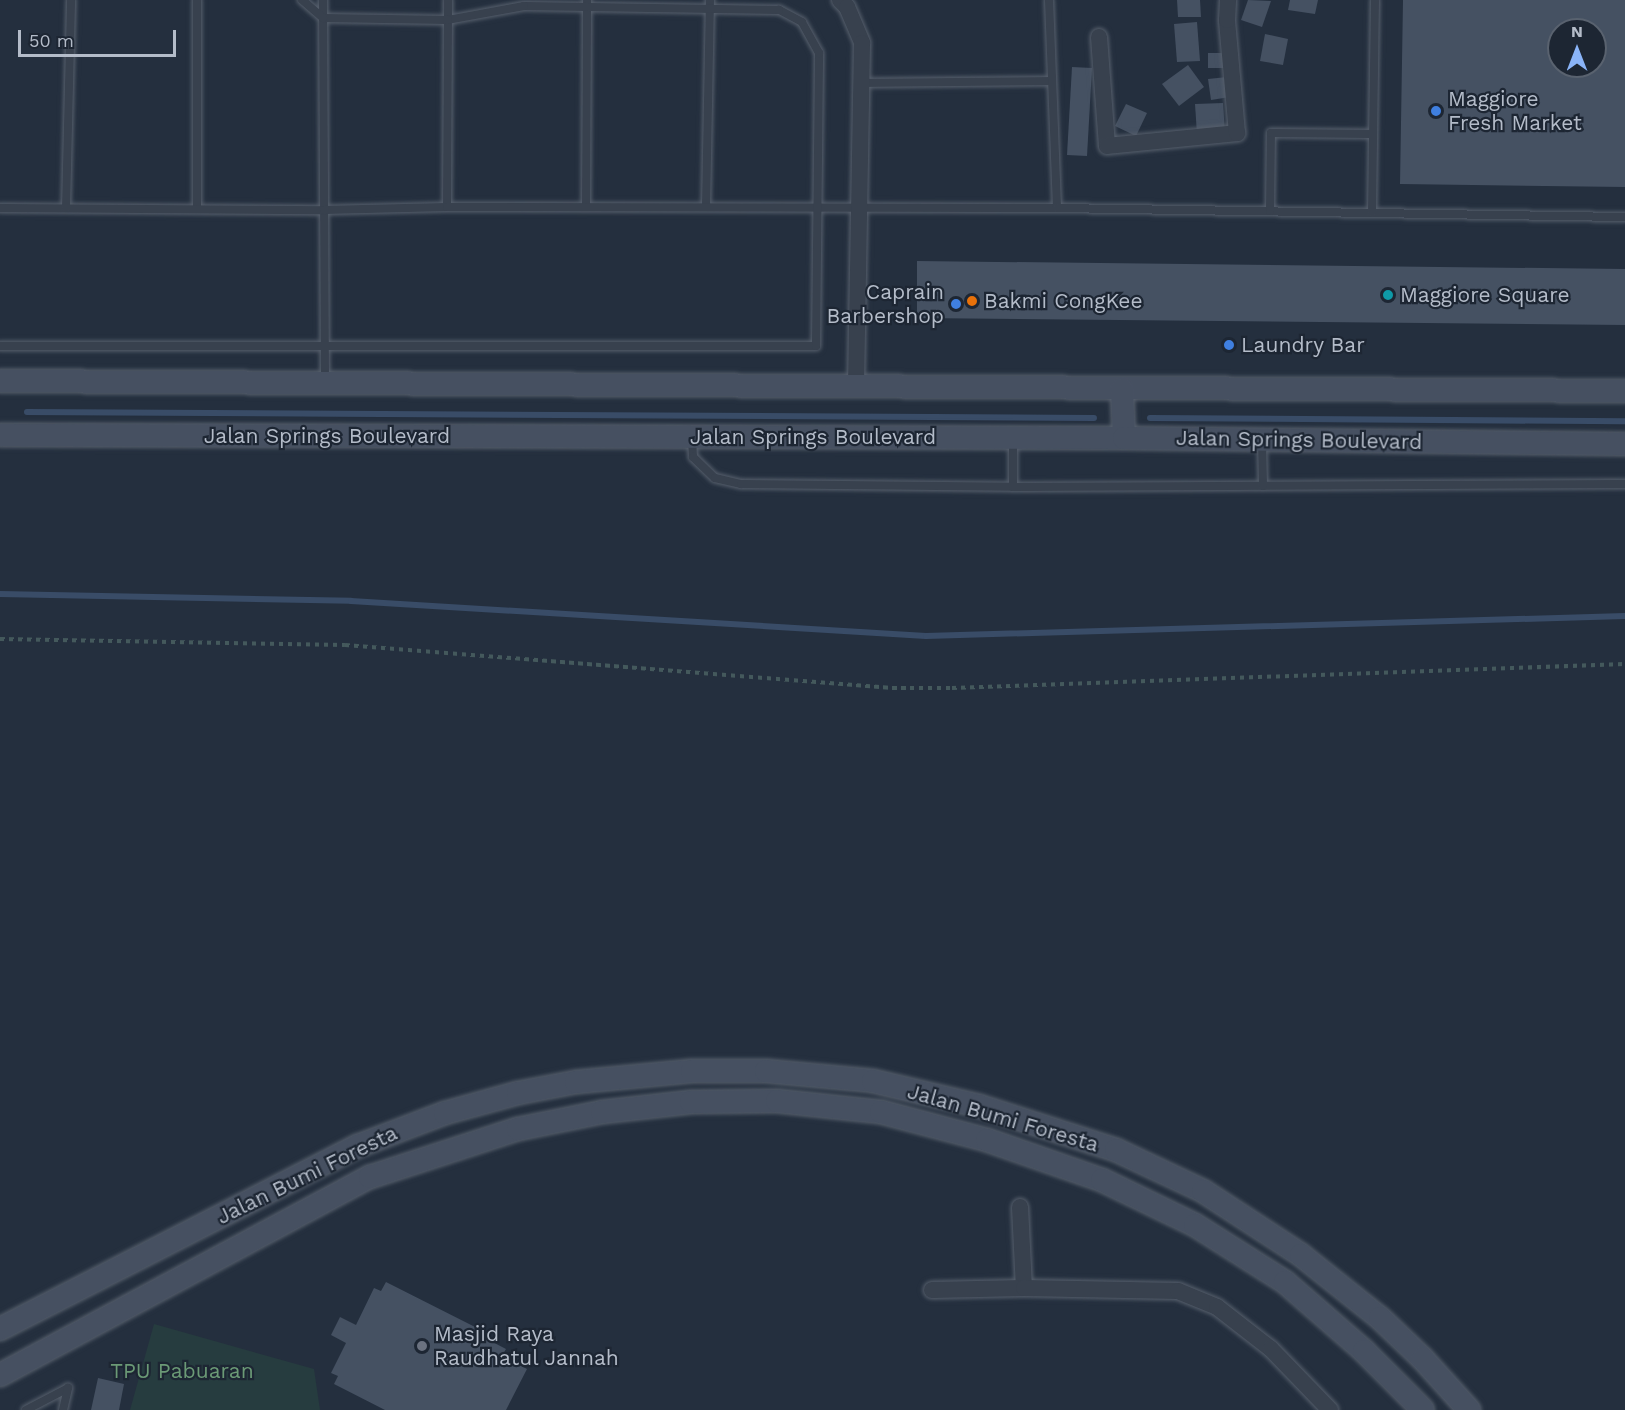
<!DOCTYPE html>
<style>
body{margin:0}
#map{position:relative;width:1625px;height:1410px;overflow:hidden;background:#242f3e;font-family:"Work Sans",sans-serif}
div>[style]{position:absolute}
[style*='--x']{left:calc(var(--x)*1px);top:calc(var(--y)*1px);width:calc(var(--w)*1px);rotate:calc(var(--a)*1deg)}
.green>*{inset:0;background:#263c3f}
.stream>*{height:6px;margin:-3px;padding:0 3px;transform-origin:3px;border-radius:3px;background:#394c67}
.building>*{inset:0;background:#455162}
.path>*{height:4px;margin-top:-2px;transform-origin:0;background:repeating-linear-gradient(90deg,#44595c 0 4.5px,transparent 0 9px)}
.roads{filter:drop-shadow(0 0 2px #565f6c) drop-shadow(0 0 2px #565f6c)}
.lane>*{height:8px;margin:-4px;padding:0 4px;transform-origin:4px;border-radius:4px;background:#38414e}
.street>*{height:16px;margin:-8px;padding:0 8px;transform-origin:8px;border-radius:8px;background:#38414e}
.secondary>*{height:22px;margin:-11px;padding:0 11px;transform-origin:11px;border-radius:11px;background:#465061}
.dots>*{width:16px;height:16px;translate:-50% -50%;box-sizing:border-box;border:3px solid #1d2633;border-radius:50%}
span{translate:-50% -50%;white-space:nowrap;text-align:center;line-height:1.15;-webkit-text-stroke:4.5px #1d2633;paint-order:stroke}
.poi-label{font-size:21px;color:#b4bcc9}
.left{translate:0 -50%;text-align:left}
.right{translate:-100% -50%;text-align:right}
.street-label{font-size:21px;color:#b4bcc9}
.park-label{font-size:21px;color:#6b9a76}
.north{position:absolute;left:1547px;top:18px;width:60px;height:60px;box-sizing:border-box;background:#1d2633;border:2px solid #59626f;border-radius:50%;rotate:0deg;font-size:16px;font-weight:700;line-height:24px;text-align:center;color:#b4bcc9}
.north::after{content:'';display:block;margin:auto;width:21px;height:27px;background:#8ab4f8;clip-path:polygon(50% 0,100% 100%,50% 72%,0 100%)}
.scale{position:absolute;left:18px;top:30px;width:158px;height:27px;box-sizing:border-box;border:3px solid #b4bcc9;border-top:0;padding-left:8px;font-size:18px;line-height:21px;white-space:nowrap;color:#b4bcc9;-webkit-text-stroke:4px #1d2633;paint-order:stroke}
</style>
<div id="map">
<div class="green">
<div style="clip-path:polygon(154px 1324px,314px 1369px,320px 1410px,130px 1410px)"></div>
</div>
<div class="stream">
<div style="--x:27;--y:412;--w:1067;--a:0.32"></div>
<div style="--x:1150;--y:418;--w:475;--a:0.4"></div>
<div style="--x:0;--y:594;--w:351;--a:1.1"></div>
<div style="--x:351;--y:601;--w:576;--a:3.48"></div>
<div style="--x:926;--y:636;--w:699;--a:-1.64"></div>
</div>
<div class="building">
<div style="clip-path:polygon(1177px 0,1200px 0,1201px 17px,1178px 17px)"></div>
<div style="clip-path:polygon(1248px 0,1271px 1px,1262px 27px,1241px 20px)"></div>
<div style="clip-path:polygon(1290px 0,1318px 0,1315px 14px,1288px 10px)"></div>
<div style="clip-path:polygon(evenodd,1403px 0,1625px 0,1625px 187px,1400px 184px,1403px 0,1559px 30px,1595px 30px,1595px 66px,1559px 66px,1559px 30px)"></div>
<div style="clip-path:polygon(1197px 22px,1200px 61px,1177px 62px,1174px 24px)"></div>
<div style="clip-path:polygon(1265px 34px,1288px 39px,1283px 65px,1260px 61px)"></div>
<div style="clip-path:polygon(1208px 53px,1225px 53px,1225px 68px,1208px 68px)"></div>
<div style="clip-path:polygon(1188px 65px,1204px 87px,1179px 106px,1162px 84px)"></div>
<div style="clip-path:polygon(1072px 67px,1092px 68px,1087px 156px,1067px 155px)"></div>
<div style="clip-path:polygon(1227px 77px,1230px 97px,1211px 100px,1208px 79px)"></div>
<div style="clip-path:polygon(1223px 103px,1225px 133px,1197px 134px,1195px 104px)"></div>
<div style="clip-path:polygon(1126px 104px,1147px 113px,1136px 136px,1115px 126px)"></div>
<div style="clip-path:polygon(917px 261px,1625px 269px,1625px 325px,917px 318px)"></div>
<div style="clip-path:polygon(386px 1282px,483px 1331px,481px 1336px,506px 1349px,502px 1356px,527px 1369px,506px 1410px,385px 1410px,334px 1384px,338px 1376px,331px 1373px,346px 1343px,331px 1335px,340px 1317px,356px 1325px,374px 1288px,381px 1291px)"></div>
<div style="clip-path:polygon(98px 1378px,124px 1384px,119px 1410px,91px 1410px)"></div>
</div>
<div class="path">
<div style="--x:0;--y:639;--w:345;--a:1"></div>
<div style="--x:345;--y:645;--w:549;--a:4.49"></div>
<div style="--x:892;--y:688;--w:60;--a:0"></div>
<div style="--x:952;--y:688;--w:673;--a:-2.04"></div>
</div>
<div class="roads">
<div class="lane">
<div style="--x:197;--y:0;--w:209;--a:90"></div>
<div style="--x:323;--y:0;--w:383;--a:89.7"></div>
<div style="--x:862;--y:83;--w:189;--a:-0.6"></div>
<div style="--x:447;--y:207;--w:207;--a:-89.7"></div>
<div style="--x:586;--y:207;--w:207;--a:-89.7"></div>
<div style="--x:706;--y:207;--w:207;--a:-88.9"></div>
<div style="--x:0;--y:208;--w:324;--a:0.4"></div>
<div style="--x:324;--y:210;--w:123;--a:-1.4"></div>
<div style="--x:447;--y:207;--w:610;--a:0.09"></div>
<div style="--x:1057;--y:208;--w:208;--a:-92.2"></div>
<div style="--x:66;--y:208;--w:208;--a:-88.6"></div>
<div style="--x:1057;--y:208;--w:568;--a:0.91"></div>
<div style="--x:1270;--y:211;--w:78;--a:-89.3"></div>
<div style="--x:1271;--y:133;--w:102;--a:0.6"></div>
<div style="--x:1372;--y:213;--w:213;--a:-89.2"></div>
<div style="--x:0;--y:346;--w:816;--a:0"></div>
<div style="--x:816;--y:346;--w:293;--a:-89.4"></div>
<div style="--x:819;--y:53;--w:35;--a:-119"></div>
<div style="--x:802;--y:22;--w:26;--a:-152"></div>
<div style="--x:779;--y:10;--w:255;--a:-179.1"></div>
<div style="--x:524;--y:6;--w:77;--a:169.6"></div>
<div style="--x:448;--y:20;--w:125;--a:-179.1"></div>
<div style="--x:323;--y:18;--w:28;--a:-139"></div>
<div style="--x:692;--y:438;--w:19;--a:87"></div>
<div style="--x:693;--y:457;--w:30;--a:44"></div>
<div style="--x:715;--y:478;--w:27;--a:13"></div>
<div style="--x:741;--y:484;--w:272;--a:0.6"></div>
<div style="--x:1013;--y:487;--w:612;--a:-0.28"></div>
<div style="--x:1013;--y:440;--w:47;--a:90"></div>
<div style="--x:1262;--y:441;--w:45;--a:88.7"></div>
<div style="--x:26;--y:1410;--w:47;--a:-27.6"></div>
<div style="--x:63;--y:1410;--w:23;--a:-77"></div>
</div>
<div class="street">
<div style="--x:840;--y:0;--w:10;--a:45"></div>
<div style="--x:847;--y:7;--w:39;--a:67"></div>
<div style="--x:862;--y:43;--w:344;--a:91"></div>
<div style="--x:1099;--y:37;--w:109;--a:85.8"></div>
<div style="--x:1107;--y:146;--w:131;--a:-5.7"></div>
<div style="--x:1237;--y:133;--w:113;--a:-95.1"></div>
<div style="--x:1227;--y:20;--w:20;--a:-87"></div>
<div style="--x:1020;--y:1207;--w:81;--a:87.2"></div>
<div style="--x:932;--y:1290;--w:92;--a:-1.2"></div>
<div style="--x:1024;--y:1288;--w:154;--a:1.1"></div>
<div style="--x:1178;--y:1291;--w:42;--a:22.3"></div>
<div style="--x:1217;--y:1307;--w:68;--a:37.9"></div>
<div style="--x:1271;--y:1349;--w:85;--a:46"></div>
</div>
<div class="secondary">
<div style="--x:0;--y:381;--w:1625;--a:0.35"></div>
<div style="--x:1122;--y:389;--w:49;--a:87.7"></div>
<div style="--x:0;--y:435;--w:1124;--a:0.15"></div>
<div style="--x:1124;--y:438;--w:501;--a:0.69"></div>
<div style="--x:0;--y:1329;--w:402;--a:-27.1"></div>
<div style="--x:358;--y:1146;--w:93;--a:-20.8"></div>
<div style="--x:445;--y:1113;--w:76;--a:-15.3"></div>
<div style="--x:518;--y:1093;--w:59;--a:-10.7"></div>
<div style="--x:576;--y:1082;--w:117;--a:-5.4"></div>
<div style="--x:692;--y:1071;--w:74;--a:0"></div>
<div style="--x:766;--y:1071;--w:107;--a:5.3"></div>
<div style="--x:873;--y:1081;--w:109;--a:13.3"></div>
<div style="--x:979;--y:1106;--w:144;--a:17.8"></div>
<div style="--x:1116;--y:1150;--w:96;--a:25.2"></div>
<div style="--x:1203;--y:1191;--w:117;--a:33.1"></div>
<div style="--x:1301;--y:1255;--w:101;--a:38.6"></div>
<div style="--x:1380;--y:1318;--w:59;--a:43.6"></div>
<div style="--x:1423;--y:1359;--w:69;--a:48"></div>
<div style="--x:0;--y:1375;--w:420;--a:-28.2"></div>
<div style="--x:370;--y:1177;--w:156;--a:-18"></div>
<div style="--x:518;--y:1129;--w:86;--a:-11.4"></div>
<div style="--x:602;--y:1112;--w:90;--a:-6.4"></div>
<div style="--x:691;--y:1102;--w:86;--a:-0.7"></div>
<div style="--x:777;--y:1101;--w:105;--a:6"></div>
<div style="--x:881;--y:1112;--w:110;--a:14.8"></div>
<div style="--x:987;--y:1140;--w:122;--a:19.2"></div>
<div style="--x:1102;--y:1180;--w:103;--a:25.8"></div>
<div style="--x:1195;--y:1225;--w:107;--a:32.3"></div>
<div style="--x:1285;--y:1282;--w:105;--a:41.1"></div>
<div style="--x:1364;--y:1351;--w:83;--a:45"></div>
</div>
</div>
<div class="dots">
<div style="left:1436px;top:111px;background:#3f7fe0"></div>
<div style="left:1388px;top:295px;background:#0f9aa8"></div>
<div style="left:972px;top:301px;background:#e8710a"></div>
<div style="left:956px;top:304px;background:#3f7fe0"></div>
<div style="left:1229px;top:345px;background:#3f7fe0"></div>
<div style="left:422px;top:1346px;background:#6b7280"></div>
</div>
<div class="poi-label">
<span class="left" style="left:1448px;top:111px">Maggiore<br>Fresh Market</span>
<span class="right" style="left:944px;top:304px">Caprain<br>Barbershop</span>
<span class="left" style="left:1400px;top:295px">Maggiore Square</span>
<span class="left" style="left:984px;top:301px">Bakmi CongKee</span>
<span class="left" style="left:1241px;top:345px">Laundry Bar</span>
<span class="left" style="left:434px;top:1346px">Masjid Raya<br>Raudhatul Jannah</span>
</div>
<div class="street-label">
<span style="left:327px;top:436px">Jalan Springs Boulevard</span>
<span style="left:813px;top:437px">Jalan Springs Boulevard</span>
<span style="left:1299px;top:440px;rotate:1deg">Jalan Springs Boulevard</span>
<span style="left:1003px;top:1118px;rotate:16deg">Jalan Bumi Foresta</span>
<span style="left:307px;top:1175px;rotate:-26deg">Jalan Bumi Foresta</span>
</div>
<div class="park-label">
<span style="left:182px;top:1371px">TPU Pabuaran</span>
</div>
<div class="north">N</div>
<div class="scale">50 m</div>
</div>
